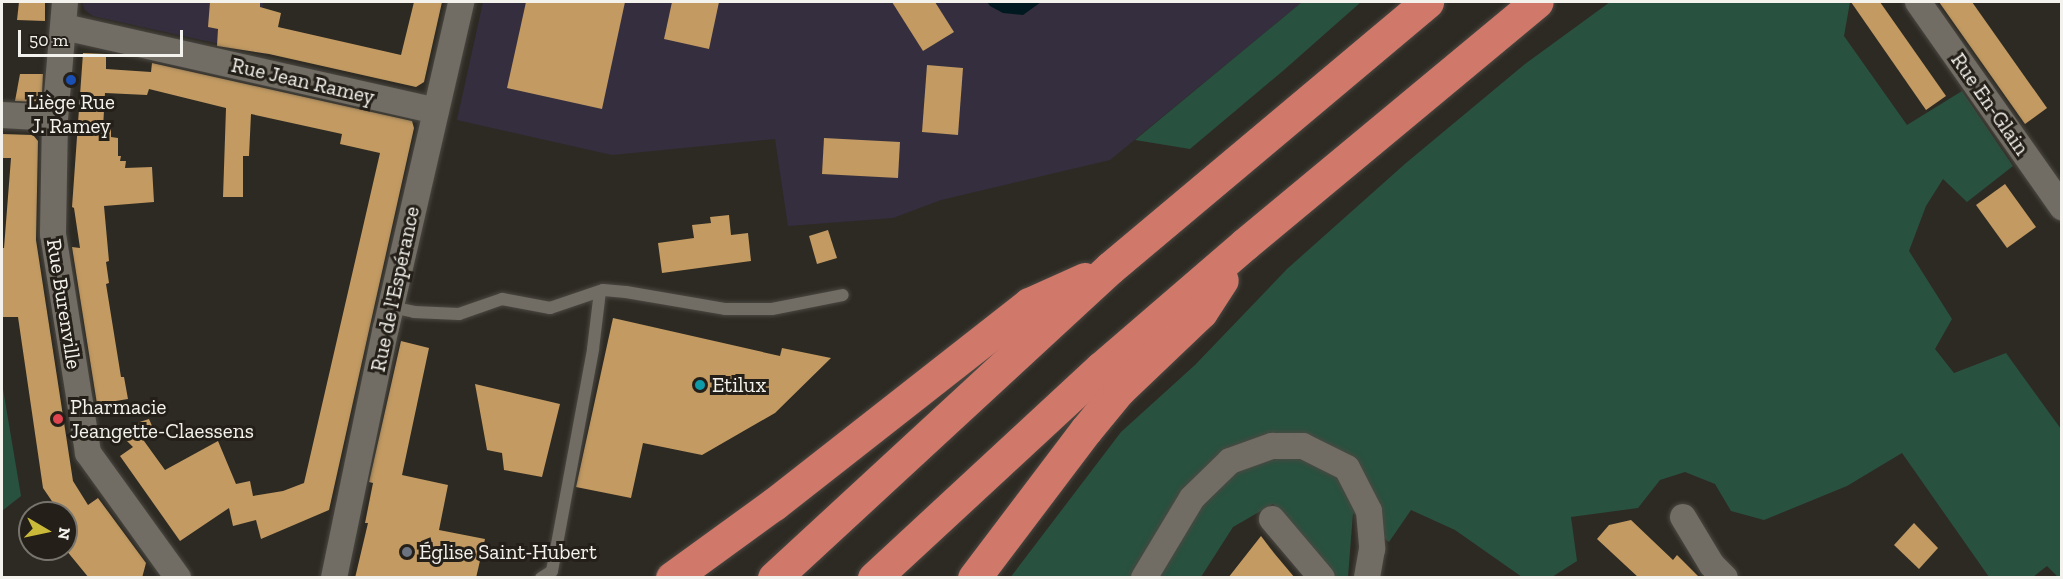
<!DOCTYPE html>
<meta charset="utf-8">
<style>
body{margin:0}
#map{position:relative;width:2063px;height:579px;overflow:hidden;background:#2d2a23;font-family:"Zilla Slab",serif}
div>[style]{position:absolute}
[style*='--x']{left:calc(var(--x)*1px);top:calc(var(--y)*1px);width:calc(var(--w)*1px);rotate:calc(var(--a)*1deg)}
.education>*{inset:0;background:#342e3f}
.green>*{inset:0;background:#29513f}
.water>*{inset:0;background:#00181f}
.building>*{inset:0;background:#c29a62}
.roads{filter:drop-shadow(0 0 2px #4b4842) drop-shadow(0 0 2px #4b4842)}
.lane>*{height:12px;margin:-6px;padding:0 6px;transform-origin:6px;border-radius:6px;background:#716d64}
.street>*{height:26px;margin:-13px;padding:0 13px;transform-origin:13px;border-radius:13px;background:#716d64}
.highway>*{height:33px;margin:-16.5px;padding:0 16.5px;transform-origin:16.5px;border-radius:16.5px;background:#d0786a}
.dots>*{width:16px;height:16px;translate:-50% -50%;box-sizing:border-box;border:3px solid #242019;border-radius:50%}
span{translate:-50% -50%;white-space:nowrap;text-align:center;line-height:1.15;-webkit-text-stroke:6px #242019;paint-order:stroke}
.street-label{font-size:21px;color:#f4f2ed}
.poi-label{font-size:21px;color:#f4f2ed}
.left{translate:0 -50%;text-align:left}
.frame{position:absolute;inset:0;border:3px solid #f4f2ed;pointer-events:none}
.north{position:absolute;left:18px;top:501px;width:60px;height:60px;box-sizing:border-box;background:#242019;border:2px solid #77746e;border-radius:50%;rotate:99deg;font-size:16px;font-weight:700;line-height:24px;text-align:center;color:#f4f2ed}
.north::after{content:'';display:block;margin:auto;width:21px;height:27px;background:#cbba39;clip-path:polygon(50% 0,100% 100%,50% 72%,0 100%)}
.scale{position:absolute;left:18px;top:30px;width:165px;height:27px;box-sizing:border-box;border:3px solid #f4f2ed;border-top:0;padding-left:8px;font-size:18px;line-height:21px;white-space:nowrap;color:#f4f2ed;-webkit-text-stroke:4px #242019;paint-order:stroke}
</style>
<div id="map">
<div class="education">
<div style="clip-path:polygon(82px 2px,263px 2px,261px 24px,269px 29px,265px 54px,93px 16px,85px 10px)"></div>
<div style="clip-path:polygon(483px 2px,1302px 2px,1110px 160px,941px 200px,893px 218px,788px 226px,775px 139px,612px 155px,457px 120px)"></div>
</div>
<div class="green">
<div style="clip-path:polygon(1302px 2px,1361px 2px,1284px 70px,1190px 149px,1135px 140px)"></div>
<div style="clip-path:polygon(1610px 2px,1850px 2px,1844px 36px,1907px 125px,1962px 91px,2013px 166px,1967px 202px,1943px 179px,1926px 206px,1909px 251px,1952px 319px,1935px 349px,1954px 373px,2006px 353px,2061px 429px,2061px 577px,2058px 577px,2047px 566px,2033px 577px,1989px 577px,1902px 453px,1847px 486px,1764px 520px,1731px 511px,1715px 484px,1685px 472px,1660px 480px,1638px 508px,1571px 517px,1577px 561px,1552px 577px,1522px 577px,1455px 530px,1411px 510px,1389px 542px,1353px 513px,1348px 577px,1336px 577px,1273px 504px,1233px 527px,1201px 577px,1010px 578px,1121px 432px,1195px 365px,1287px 269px,1406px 163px,1525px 64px)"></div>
<div style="clip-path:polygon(2px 383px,21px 496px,2px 511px)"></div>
</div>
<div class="water">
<div style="clip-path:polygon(987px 2px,1041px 2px,1023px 15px,1003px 13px,990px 6px)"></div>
</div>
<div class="building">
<div style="clip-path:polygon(19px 2px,45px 2px,45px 21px,17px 20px)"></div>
<div style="clip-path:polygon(210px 2px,260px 2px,260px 7px,281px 13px,278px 27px,401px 55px,414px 2px,442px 2px,424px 82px,416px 87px,269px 54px,217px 46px,218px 29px,208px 27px)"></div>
<div style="clip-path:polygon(526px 2px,625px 2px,602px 109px,507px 88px)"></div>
<div style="clip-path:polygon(672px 2px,719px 2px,709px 49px,664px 39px)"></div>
<div style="clip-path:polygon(892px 2px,935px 2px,954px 32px,923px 51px)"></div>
<div style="clip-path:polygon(1851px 2px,1880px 2px,1946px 96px,1926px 110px)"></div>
<div style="clip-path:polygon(1939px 2px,1972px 2px,2047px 108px,2025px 124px)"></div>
<div style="clip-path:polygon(83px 53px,106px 54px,106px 69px,151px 72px,152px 63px,412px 121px,414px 128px,329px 510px,261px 539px,256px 520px,233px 526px,229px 508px,180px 541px,120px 456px,133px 447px,120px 434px,133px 424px,149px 419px,156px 435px,144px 441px,165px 470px,218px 441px,236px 484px,250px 481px,253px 496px,283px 491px,304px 483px,380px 153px,340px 144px,342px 134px,251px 114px,249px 156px,243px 156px,243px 197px,223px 197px,226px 108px,149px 89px,147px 95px,105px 93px,103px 128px,111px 128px,111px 137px,118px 138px,118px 156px,121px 156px,120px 161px,126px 161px,125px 168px,152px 167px,154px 202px,104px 206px,109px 261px,106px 262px,109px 283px,106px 284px,121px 377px,124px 377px,128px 399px,97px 404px,72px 247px,80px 248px,74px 208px,72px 207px)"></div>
<div style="clip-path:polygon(927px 65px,963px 68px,958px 135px,922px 132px)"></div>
<div style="clip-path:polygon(20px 74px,43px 74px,42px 95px,35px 102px,15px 101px)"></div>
<div style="clip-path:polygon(2px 134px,33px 135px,38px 141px,36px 240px,73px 481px,88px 505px,98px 498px,146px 563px,142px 578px,89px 578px,66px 550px,66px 513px,60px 513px,43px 488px,18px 317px,2px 317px,2px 248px,4px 248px,11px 158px,2px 158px)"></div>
<div style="clip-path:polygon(824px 138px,900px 142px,898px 178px,822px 174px)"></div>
<div style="clip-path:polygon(2005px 184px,2036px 227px,2007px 248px,1976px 205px)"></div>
<div style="clip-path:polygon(729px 215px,731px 235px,748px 233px,751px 261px,662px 273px,658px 243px,694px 238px,692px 225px,711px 223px,710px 217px)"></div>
<div style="clip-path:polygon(828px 230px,837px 258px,817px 264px,809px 236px)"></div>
<div style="clip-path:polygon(613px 318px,780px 356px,782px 348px,831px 358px,775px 413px,702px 455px,643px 443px,631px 498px,576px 487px)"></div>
<div style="clip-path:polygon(401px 341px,429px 348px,402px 475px,448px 485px,439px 530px,485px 539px,476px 578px,355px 578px,368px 523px,365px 523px,373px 483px,369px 482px)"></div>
<div style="clip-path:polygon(475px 384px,560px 404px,542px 477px,504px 470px,502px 453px,487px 450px)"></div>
<div style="clip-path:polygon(1631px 520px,1673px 560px,1677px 555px,1700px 578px,1639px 578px,1597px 539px,1609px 525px)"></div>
<div style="clip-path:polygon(1914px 523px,1938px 548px,1919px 569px,1894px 545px)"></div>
<div style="clip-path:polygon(1261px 536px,1274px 553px,1295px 578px,1228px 578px)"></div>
</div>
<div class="roads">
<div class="lane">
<div style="--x:391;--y:307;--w:24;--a:12"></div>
<div style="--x:414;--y:312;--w:45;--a:2.5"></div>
<div style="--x:459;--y:314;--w:46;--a:-19.2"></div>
<div style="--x:502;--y:299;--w:49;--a:10.6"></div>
<div style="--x:550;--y:308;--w:56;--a:-18.8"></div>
<div style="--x:603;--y:290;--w:23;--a:5"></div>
<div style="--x:626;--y:292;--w:100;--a:9.7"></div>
<div style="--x:725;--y:309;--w:47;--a:0"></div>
<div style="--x:772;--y:309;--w:72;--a:-11.2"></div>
<div style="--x:541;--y:578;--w:13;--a:-32"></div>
<div style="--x:552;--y:571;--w:226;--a:-79.5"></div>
<div style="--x:593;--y:349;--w:58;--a:-83.1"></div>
</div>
<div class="street">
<div style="--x:65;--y:2;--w:116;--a:94.9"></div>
<div style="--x:55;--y:118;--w:116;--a:91"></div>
<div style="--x:53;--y:234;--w:222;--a:80.9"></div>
<div style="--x:88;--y:453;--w:154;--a:54.2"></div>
<div style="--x:1918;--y:2;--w:251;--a:54.9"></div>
<div style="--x:64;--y:27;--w:381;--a:12.7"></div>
<div style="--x:2;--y:115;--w:53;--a:3.2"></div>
<div style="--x:1683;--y:517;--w:56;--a:58.9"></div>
<div style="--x:1712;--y:565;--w:18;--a:45"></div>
<div style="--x:1272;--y:519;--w:77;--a:49.7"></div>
<div style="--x:334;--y:578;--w:255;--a:-78.3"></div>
<div style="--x:386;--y:328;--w:335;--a:-77"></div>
<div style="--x:1144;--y:578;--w:93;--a:-59"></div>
<div style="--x:1192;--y:498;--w:53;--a:-44.2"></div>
<div style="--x:1230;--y:461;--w:45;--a:-19.7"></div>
<div style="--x:1272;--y:446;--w:31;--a:0"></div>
<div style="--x:1303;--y:446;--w:49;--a:26.6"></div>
<div style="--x:1347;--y:468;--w:48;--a:62.9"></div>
<div style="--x:1369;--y:511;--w:38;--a:85"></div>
<div style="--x:1372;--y:549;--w:29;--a:100"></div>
</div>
<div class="highway">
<div style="--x:672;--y:578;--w:126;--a:-36"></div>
<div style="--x:774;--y:504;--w:324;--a:-38.1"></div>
<div style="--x:1029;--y:304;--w:61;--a:-24.1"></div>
<div style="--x:774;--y:578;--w:457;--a:-42.7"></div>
<div style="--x:1110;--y:268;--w:414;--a:-40"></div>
<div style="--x:874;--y:578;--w:309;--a:-42.8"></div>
<div style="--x:1101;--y:368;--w:190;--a:-40.7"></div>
<div style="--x:1245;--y:244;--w:379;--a:-39.7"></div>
<div style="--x:974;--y:578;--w:186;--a:-52.9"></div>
<div style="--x:1086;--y:430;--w:52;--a:-50.5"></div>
<div style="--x:1119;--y:390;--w:113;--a:-43.6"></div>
<div style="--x:1201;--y:312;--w:38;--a:-57"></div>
</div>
</div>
<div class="dots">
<div style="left:71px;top:80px;background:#1a4fb4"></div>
<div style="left:700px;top:385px;background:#0f9aa8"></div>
<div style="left:58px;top:419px;background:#e0444e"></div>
<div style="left:407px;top:552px;background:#6b7280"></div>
</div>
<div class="street-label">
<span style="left:303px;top:81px;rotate:13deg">Rue Jean Ramey</span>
<span style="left:1990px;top:104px;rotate:55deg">Rue En-Glain</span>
<span style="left:395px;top:289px;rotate:-78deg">Rue de l'Espérance</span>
<span style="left:64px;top:304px;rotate:81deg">Rue Burenville</span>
</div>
<div class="poi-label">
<span style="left:71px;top:114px">Liège Rue<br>J. Ramey</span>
<span class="left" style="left:712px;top:385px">Etilux</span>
<span class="left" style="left:70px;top:419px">Pharmacie<br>Jeangette-Claessens</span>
<span class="left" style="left:419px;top:552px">Église Saint-Hubert</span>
</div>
<div class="frame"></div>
<div class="north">N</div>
<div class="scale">50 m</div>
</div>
